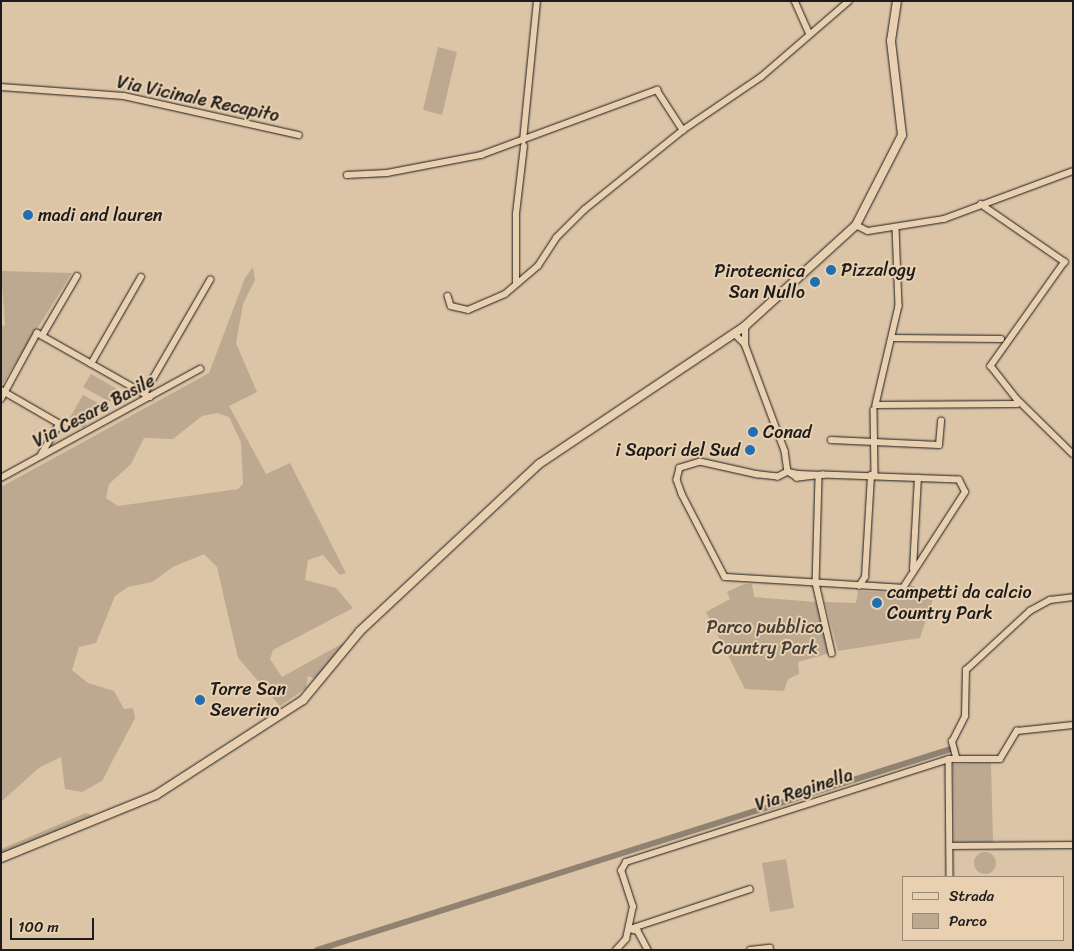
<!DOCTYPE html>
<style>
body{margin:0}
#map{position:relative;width:1074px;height:951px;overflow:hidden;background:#dcc5a7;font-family:Sriracha,sans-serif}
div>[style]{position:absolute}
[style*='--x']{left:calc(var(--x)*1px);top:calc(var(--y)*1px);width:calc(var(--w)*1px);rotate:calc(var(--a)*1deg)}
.green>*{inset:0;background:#bca990}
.round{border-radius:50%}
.canal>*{height:5.5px;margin:-2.75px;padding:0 2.75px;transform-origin:2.75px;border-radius:2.75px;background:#908271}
.roads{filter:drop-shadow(0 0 1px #1c1c1c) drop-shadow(0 0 1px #1c1c1c)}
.minor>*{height:5.5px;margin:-2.75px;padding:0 2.75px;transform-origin:2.75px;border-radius:2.75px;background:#e8d0b0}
.tertiary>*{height:8px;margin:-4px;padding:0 4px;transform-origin:4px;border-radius:4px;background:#e8d0b0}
.dots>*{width:14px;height:14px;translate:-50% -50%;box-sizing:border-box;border:2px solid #e8d0b0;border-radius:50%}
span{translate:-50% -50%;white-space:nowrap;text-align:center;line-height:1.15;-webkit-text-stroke:4px #e8d0b0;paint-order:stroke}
.street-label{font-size:18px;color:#1c1c1c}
.poi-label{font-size:18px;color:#1c1c1c}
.left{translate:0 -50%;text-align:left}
.right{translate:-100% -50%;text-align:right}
.park-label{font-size:18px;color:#443f39}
.frame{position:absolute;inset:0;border:2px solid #1c1c1c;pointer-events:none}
.legend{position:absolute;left:902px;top:876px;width:162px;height:65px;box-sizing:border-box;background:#e8d0b0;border:1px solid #968875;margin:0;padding:6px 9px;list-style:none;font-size:15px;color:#1c1c1c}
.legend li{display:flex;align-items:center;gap:10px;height:25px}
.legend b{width:25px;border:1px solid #968875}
.scale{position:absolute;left:10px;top:918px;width:84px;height:22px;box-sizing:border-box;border:2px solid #1c1c1c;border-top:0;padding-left:6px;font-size:15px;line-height:18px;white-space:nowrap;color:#1c1c1c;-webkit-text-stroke:4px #e8d0b0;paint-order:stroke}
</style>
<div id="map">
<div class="green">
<div style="clip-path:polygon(438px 47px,457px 52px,442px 115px,423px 110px)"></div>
<div style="clip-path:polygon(evenodd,253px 267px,255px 280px,243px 304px,236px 343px,257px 392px,229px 406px,266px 474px,290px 463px,346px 573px,340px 575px,323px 555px,308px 560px,305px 580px,336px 588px,353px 608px,273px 650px,270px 659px,282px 677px,347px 641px,315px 679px,308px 676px,306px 688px,280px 706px,238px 658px,217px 567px,204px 554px,173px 567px,152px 582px,128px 587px,115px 596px,96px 643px,79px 647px,72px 670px,88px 683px,114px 691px,124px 709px,133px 708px,135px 718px,102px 781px,82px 792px,65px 789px,61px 757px,40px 767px,1px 802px,1px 487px,209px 373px,245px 278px,253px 267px,217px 413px,229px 417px,241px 442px,243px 484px,238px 489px,118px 506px,106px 498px,109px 484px,131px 464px,144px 438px,173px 439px,202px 416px,217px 413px)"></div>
<div style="clip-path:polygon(1px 271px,72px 273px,2px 385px,1px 327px,5px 325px)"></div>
<div style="clip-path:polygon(91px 374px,117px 389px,110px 402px,83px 387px)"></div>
<div style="clip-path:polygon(83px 395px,98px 403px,84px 428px,69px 419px)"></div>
<div style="clip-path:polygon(744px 584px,752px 584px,754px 597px,816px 602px,830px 653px,798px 662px,799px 674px,788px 679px,784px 691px,745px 689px,706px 612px,730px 599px,727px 592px)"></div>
<div style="clip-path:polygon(911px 585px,934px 596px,920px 638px,838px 651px,825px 602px,856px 603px,858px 591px,902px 593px)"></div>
<div style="clip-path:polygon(991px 763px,993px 842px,954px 842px,953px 764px)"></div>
<div style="clip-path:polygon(86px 813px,97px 817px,1px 856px,1px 849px)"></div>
<div class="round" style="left:974px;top:852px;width:22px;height:22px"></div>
<div style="clip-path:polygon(786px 859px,794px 908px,770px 912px,762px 863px)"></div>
</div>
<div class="canal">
<div style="--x:317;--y:950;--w:665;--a:-17.59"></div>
</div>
<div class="roads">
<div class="minor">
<div style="--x:795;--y:1;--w:34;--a:66"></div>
<div style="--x:1;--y:87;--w:123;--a:4.2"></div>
<div style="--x:124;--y:96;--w:179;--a:12.6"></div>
<div style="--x:523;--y:141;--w:141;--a:-84.3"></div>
<div style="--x:347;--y:175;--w:40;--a:-2.9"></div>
<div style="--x:387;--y:173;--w:96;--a:-10.8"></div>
<div style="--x:481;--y:155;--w:188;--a:-20.3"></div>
<div style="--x:657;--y:90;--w:48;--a:57"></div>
<div style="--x:981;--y:204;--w:102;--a:34.6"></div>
<div style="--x:1065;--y:262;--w:128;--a:125.4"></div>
<div style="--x:991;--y:366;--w:42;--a:51.8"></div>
<div style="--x:1017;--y:399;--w:78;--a:44.5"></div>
<div style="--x:856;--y:225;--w:13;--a:27"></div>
<div style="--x:868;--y:231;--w:77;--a:-9"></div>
<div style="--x:944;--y:219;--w:138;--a:-20.4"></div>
<div style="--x:896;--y:228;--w:78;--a:87.8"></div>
<div style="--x:899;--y:306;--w:102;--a:103.1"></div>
<div style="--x:876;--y:405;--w:141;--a:-0.4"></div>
<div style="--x:516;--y:282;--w:68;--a:-90"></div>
<div style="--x:516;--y:214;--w:68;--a:-83.3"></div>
<div style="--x:448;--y:296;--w:10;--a:73"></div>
<div style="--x:451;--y:306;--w:17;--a:13"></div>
<div style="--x:468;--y:310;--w:40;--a:-23.4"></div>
<div style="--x:505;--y:294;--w:43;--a:-40.3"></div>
<div style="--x:538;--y:266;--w:33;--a:-57"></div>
<div style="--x:556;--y:238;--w:40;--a:-45"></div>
<div style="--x:584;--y:210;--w:127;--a:-38.9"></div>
<div style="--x:683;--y:130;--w:94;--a:-34.2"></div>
<div style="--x:761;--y:77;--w:116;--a:-40.8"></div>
<div style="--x:734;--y:333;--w:16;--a:45"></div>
<div style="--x:745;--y:344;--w:114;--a:69.5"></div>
<div style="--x:785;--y:451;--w:21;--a:82"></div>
<div style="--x:788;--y:472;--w:11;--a:153"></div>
<div style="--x:778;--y:477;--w:20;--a:-174"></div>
<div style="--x:758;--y:475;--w:59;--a:-167.4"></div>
<div style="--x:700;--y:462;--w:21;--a:163"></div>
<div style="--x:680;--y:468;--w:12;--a:104"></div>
<div style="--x:677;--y:480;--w:15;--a:70"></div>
<div style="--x:682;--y:494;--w:93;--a:62.6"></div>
<div style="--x:725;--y:577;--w:178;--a:3.5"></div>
<div style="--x:903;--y:588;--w:114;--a:-57.1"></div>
<div style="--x:965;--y:492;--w:13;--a:-117"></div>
<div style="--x:959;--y:480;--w:136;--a:-177.9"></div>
<div style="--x:42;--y:336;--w:69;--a:-59.7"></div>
<div style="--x:892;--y:338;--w:109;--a:0.5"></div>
<div style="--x:745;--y:344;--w:18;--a:-90"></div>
<div style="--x:91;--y:364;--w:100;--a:-60.1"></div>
<div style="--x:1;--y:390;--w:68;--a:30"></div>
<div style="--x:60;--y:424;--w:35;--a:121"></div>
<div style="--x:144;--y:394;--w:132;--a:-59.9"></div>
<div style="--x:1;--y:399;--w:75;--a:-61.4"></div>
<div style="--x:37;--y:333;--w:130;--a:29.5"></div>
<div style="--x:874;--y:410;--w:65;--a:89.1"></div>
<div style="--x:831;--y:440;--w:108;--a:2.7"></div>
<div style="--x:939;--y:445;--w:24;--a:-85"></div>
<div style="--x:788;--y:472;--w:10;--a:11"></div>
<div style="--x:798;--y:474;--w:25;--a:2"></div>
<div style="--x:823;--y:475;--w:26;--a:173"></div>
<div style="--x:797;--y:478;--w:11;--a:-146"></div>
<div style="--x:1;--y:478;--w:227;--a:-28.7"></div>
<div style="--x:819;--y:478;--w:105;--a:91.6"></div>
<div style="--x:816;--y:583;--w:72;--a:77.1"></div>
<div style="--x:913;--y:569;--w:91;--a:-86.9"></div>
<div style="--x:859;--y:586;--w:11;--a:-56"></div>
<div style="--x:865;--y:577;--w:102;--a:-86.6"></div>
<div style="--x:956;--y:757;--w:16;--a:-105"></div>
<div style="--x:952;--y:742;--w:29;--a:-63"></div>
<div style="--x:965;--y:716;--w:46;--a:-88.8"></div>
<div style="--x:966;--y:670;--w:87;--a:-42.7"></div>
<div style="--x:1030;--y:611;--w:23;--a:-29"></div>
<div style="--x:1050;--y:600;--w:23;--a:-7"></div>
<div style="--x:949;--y:759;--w:118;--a:89.5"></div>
<div style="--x:950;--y:846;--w:123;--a:-0.5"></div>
<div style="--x:630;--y:929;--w:126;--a:-18.4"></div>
<div style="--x:630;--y:929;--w:8;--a:14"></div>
<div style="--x:638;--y:931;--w:21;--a:62"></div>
<div style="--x:616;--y:950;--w:15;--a:-48"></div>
<div style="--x:626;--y:939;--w:33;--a:-78"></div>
<div style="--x:633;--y:907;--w:38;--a:-108"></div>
<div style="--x:621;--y:871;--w:10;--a:-61"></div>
<div style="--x:626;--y:862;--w:339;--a:-17.7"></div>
<div style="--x:949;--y:759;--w:51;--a:0"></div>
<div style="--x:1000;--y:759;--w:33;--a:-59"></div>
<div style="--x:1017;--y:731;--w:56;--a:-6.1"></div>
<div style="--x:750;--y:950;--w:20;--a:-6"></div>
</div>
<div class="tertiary">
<div style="--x:1;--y:858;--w:167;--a:-22.1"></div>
<div style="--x:156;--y:795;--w:175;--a:-32.9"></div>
<div style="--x:303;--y:700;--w:89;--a:-50.4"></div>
<div style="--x:360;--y:631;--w:245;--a:-43"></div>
<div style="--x:539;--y:464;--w:248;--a:-33.8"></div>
<div style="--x:745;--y:326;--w:150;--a:-42.3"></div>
<div style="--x:856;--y:225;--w:101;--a:-62.9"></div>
<div style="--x:902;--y:135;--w:95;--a:-96.7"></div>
<div style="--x:891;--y:41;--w:40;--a:-81.5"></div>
</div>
</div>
<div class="dots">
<div style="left:28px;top:215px;background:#1f6fb2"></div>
<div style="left:831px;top:270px;background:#1f6fb2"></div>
<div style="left:815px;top:282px;background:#1f6fb2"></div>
<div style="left:753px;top:432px;background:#1f6fb2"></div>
<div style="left:750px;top:450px;background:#1f6fb2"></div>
<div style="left:877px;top:603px;background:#1f6fb2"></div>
<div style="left:200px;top:700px;background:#1f6fb2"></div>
</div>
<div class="street-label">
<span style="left:198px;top:99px;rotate:12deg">Via Vicinale Recapito</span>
<span style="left:94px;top:411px;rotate:-28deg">Via Cesare Basile</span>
<span style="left:804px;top:790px;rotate:-18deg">Via Reginella</span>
</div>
<div class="poi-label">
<span class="left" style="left:38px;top:215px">madi and lauren</span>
<span class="left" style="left:841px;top:270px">Pizzalogy</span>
<span class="right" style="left:805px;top:282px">Pirotecnica<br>San Nullo</span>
<span class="left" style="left:763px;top:432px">Conad</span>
<span class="right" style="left:740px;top:450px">i Sapori del Sud</span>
<span class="left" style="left:887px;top:603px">campetti da calcio<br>Country Park</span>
<span class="left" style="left:210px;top:700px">Torre San<br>Severino</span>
</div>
<div class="park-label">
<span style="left:765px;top:638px">Parco pubblico<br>Country Park</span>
</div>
<div class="frame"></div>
<ul class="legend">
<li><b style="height:6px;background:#e8d0b0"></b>Strada</li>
<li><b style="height:14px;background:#bca990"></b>Parco</li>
</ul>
<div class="scale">100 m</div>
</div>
